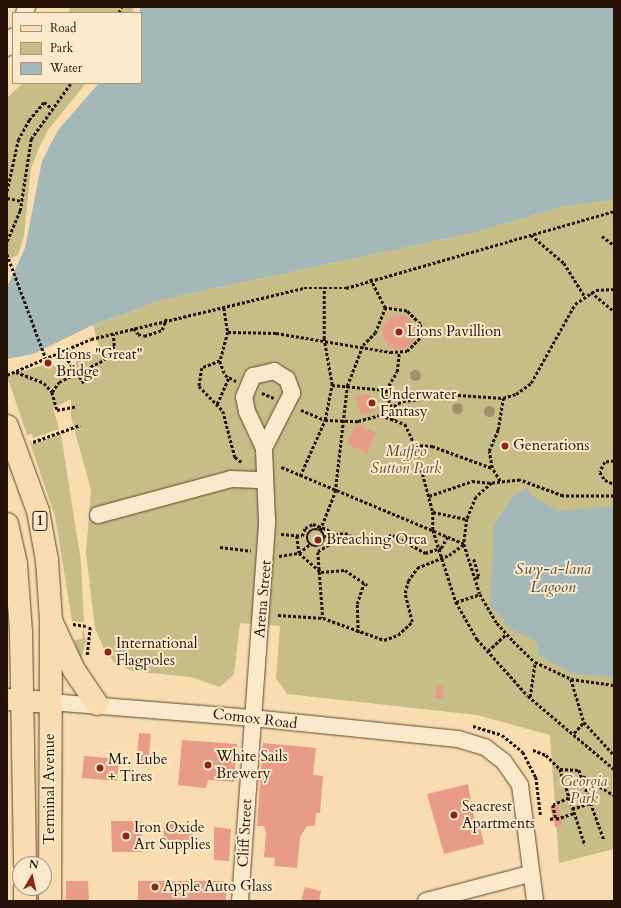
<!DOCTYPE html>
<style>
body{margin:0}
#map{position:relative;width:621px;height:908px;overflow:hidden;background:#f9ddb0;font-family:Cardo,serif}
div>[style]{position:absolute}
[style*='--x']{left:calc(var(--x)*1px);top:calc(var(--y)*1px);width:calc(var(--w)*1px);rotate:calc(var(--a)*1deg)}
.green>*{inset:0;background:#c6be86}
.water>*{inset:0;background:#a4b8b7}
.building>*{inset:0;background:#e89b87}
.round{border-radius:50%}
.path>*{height:2.5px;margin-top:-1.25px;transform-origin:0;background:repeating-linear-gradient(90deg,#26140b 0 3px,transparent 0 5px)}
.path>.ring{margin:-1.25px;padding:0;box-sizing:content-box;background:none;border:2.5px solid #26140b;border-radius:50%}
.roads{filter:drop-shadow(0 0 1px #5b4634) drop-shadow(0 0 1px #5b4634)}
.minor>*{height:16px;margin:-8px;padding:0 8px;transform-origin:8px;border-radius:8px;background:#fbe9cc}
.major>*{height:21px;margin:-10.5px;padding:0 10.5px;transform-origin:10.5px;border-radius:10.5px;background:#f9ddb0}
.highway>*{height:22px;margin:-11px;padding:0 11px;transform-origin:11px;border-radius:11px;background:#f9ddb0}
.trees>*{width:11px;height:11px;margin:-5.5px;border-radius:50%;background:#a48f6d}
.dots>*{width:11px;height:11px;translate:-50% -50%;box-sizing:border-box;border:2px solid #fbe9cc;border-radius:50%}
span{translate:-50% -50%;white-space:nowrap;text-align:center;line-height:1.15;-webkit-text-stroke:4px #fbe9cc;paint-order:stroke}
.shield-label span{padding:1px 3px;background:#fbe9cc;border:1px solid;border-radius:3px;-webkit-text-stroke-width:0}
.shield-label{font-size:14px;color:#26140b;font-weight:700}
.poi-label{font-size:15px;color:#26140b}
.left{translate:0 -50%;text-align:left}
.park-label{font-size:15px;color:#5e5036;font-style:italic}
.street-label{font-size:15px;color:#26140b}
.water-label{font-size:16px;color:#524d47;font-style:italic}
.frame{position:absolute;inset:0;border:8px solid #26140b;pointer-events:none}
.legend{position:absolute;left:12px;top:12px;width:130px;height:72px;box-sizing:border-box;background:#fbe9cc;border:1px solid #a6947f;margin:0;padding:5px 7px;list-style:none;font-size:12px;color:#26140b}
.legend li{display:flex;align-items:center;gap:8px;height:20px}
.legend b{width:20px;border:1px solid #a6947f}
.north{position:absolute;left:12px;top:856px;width:40px;height:40px;box-sizing:border-box;background:#fbe9cc;border:1px solid #a6947f;border-radius:50%;rotate:9deg;font-size:11px;font-weight:700;line-height:16px;text-align:center;color:#26140b}
.north::after{content:'';display:block;margin:auto;width:14px;height:18px;background:#8f2418;clip-path:polygon(50% 0,100% 100%,50% 72%,0 100%)}
</style>
<div id="map">
<div class="green">
<div style="clip-path:polygon(71px 7px,134px 7px,132px 13px,68px 13px)"></div>
<div style="clip-path:polygon(23px 83px,86px 83px,48px 130px,39px 148px,31px 168px,24px 236px,18px 255px,7px 259px,7px 98px)"></div>
<div style="clip-path:polygon(614px 200px,614px 849px,559px 863px,550px 735px,477px 715px,287px 694px,276px 678px,280px 626px,240px 623px,234px 674px,220px 687px,191px 677px,132px 671px,114px 662px,104px 649px,95px 628px,86px 553px,91px 490px,71px 417px,71px 399px,53px 408px,59px 429px,33px 438px,32px 434px,27px 435px,7px 376px,51px 363px,67px 375px,77px 361px,100px 351px,93px 325px,165px 299px,473px 233px,561px 207px)"></div>
<div style="clip-path:polygon(61px 434px,81px 562px,84px 622px,72px 621px,55px 516px,29px 440px,33px 444px)"></div>
<div style="clip-path:polygon(83px 627px,86px 641px,81px 660px,74px 640px,82px 639px)"></div>
</div>
<div class="water">
<div style="clip-path:polygon(140px 7px,614px 7px,614px 200px,561px 207px,473px 233px,165px 299px,93px 325px,33px 354px,7px 359px,7px 287px,25px 248px,42px 161px,58px 130px,99px 83px,141px 83px)"></div>
<div style="clip-path:polygon(527px 488px,532px 496px,559px 511px,614px 506px,614px 678px,572px 673px,549px 661px,537px 653px,538px 646px,534px 640px,511px 629px,490px 605px,494px 525px,513px 496px)"></div>
</div>
<div class="building">
<div class="round" style="left:382px;top:315px;width:34px;height:34px"></div>
<div style="clip-path:polygon(370px 394px,375px 411px,361px 415px,356px 397px)"></div>
<div style="clip-path:polygon(356px 424px,376px 433px,367px 453px,347px 444px)"></div>
<div style="clip-path:polygon(437px 686px,443px 686px,442px 699px,435px 698px)"></div>
<div style="clip-path:polygon(139px 733px,151px 734px,148px 766px,136px 765px)"></div>
<div style="clip-path:polygon(182px 740px,237px 744px,234px 782px,208px 780px,206px 788px,178px 785px)"></div>
<div style="clip-path:polygon(263px 743px,316px 748px,313px 775px,323px 776px,320px 813px,316px 813px,315px 826px,307px 826px,300px 837px,297px 868px,274px 866px,275px 858px,264px 857px,266px 833px,264px 826px,257px 826px)"></div>
<div style="clip-path:polygon(84px 756px,119px 759px,117px 781px,82px 778px)"></div>
<div style="clip-path:polygon(468px 784px,476px 828px,480px 827px,484px 844px,444px 854px,427px 794px)"></div>
<div style="clip-path:polygon(558px 804px,563px 825px,555px 827px,550px 806px)"></div>
<div style="clip-path:polygon(111px 821px,141px 821px,142px 852px,112px 852px)"></div>
<div style="clip-path:polygon(164px 823px,193px 826px,193px 850px,163px 851px)"></div>
<div style="clip-path:polygon(214px 827px,231px 829px,229px 861px,214px 860px)"></div>
<div style="clip-path:polygon(66px 881px,88px 881px,89px 901px,66px 901px)"></div>
<div style="clip-path:polygon(138px 881px,227px 881px,226px 901px,138px 901px)"></div>
<div style="clip-path:polygon(305px 887px,321px 891px,319px 901px,301px 901px)"></div>
</div>
<div class="path">
<div style="--x:119;--y:13;--w:6;--a:-72"></div>
<div style="--x:7;--y:191;--w:52;--a:-77.8"></div>
<div style="--x:18;--y:140;--w:23;--a:-61"></div>
<div style="--x:29;--y:120;--w:23;--a:-50"></div>
<div style="--x:44;--y:102;--w:11;--a:38"></div>
<div style="--x:7;--y:198;--w:14;--a:12"></div>
<div style="--x:531;--y:235;--w:43;--a:40.3"></div>
<div style="--x:564;--y:263;--w:39;--a:58"></div>
<div style="--x:602;--y:236;--w:15;--a:37"></div>
<div style="--x:7;--y:241;--w:33;--a:-67"></div>
<div style="--x:20;--y:211;--w:73;--a:-81.3"></div>
<div style="--x:31;--y:139;--w:69;--a:-54.5"></div>
<div style="--x:7;--y:254;--w:112;--a:69.6"></div>
<div style="--x:591;--y:292;--w:30;--a:40"></div>
<div style="--x:224;--y:308;--w:24;--a:81"></div>
<div style="--x:228;--y:332;--w:30;--a:105"></div>
<div style="--x:220;--y:361;--w:15;--a:70"></div>
<div style="--x:225;--y:375;--w:13;--a:29"></div>
<div style="--x:134;--y:328;--w:7;--a:56"></div>
<div style="--x:138;--y:334;--w:6;--a:18"></div>
<div style="--x:144;--y:336;--w:19;--a:-18"></div>
<div style="--x:162;--y:330;--w:12;--a:-70"></div>
<div style="--x:228;--y:332;--w:48;--a:1.2"></div>
<div style="--x:276;--y:333;--w:116;--a:9.5"></div>
<div style="--x:390;--y:352;--w:17;--a:-3"></div>
<div style="--x:407;--y:351;--w:20;--a:-45"></div>
<div style="--x:421;--y:337;--w:13;--a:-94"></div>
<div style="--x:420;--y:324;--w:18;--a:-135"></div>
<div style="--x:407;--y:311;--w:22;--a:-172"></div>
<div style="--x:59;--y:354;--w:11;--a:34"></div>
<div style="--x:68;--y:360;--w:28;--a:55"></div>
<div style="--x:220;--y:361;--w:19;--a:159"></div>
<div style="--x:202;--y:368;--w:18;--a:99"></div>
<div style="--x:199;--y:386;--w:35;--a:46"></div>
<div style="--x:223;--y:411;--w:48;--a:75.4"></div>
<div style="--x:235;--y:457;--w:10;--a:37"></div>
<div style="--x:16;--y:372;--w:30;--a:21"></div>
<div style="--x:44;--y:383;--w:12;--a:48"></div>
<div style="--x:52;--y:392;--w:19;--a:74"></div>
<div style="--x:57;--y:410;--w:20;--a:-11"></div>
<div style="--x:7;--y:375;--w:91;--a:-23.2"></div>
<div style="--x:91;--y:339;--w:219;--a:-13.5"></div>
<div style="--x:304;--y:288;--w:42;--a:0"></div>
<div style="--x:346;--y:288;--w:279;--a:-16"></div>
<div style="--x:332;--y:385;--w:54;--a:5.3"></div>
<div style="--x:386;--y:390;--w:31;--a:73"></div>
<div style="--x:386;--y:390;--w:21;--a:-59"></div>
<div style="--x:397;--y:372;--w:20;--a:-84"></div>
<div style="--x:52;--y:392;--w:12;--a:-55"></div>
<div style="--x:59;--y:382;--w:50;--a:-26.1"></div>
<div style="--x:104;--y:360;--w:17;--a:-54"></div>
<div style="--x:114;--y:346;--w:12;--a:-95"></div>
<div style="--x:262;--y:393;--w:13;--a:23"></div>
<div style="--x:217;--y:404;--w:30;--a:-66"></div>
<div style="--x:301;--y:410;--w:26;--a:23"></div>
<div style="--x:325;--y:420;--w:33;--a:2"></div>
<div style="--x:358;--y:421;--w:24;--a:-15"></div>
<div style="--x:381;--y:415;--w:26;--a:21"></div>
<div style="--x:405;--y:424;--w:23;--a:65"></div>
<div style="--x:415;--y:445;--w:69;--a:75"></div>
<div style="--x:433;--y:512;--w:18;--a:90"></div>
<div style="--x:433;--y:530;--w:76;--a:72.3"></div>
<div style="--x:456;--y:602;--w:43;--a:60.4"></div>
<div style="--x:477;--y:639;--w:76;--a:48.2"></div>
<div style="--x:528;--y:696;--w:113;--a:40.3"></div>
<div style="--x:381;--y:414;--w:26;--a:-31"></div>
<div style="--x:403;--y:401;--w:55;--a:-6.2"></div>
<div style="--x:458;--y:395;--w:45;--a:3.8"></div>
<div style="--x:503;--y:398;--w:14;--a:-17"></div>
<div style="--x:516;--y:394;--w:19;--a:-36"></div>
<div style="--x:531;--y:383;--w:90;--a:-60.9"></div>
<div style="--x:575;--y:304;--w:25;--a:-34"></div>
<div style="--x:596;--y:290;--w:18;--a:-3"></div>
<div style="--x:33;--y:442;--w:50;--a:-19.9"></div>
<div style="--x:415;--y:445;--w:17;--a:3"></div>
<div style="--x:432;--y:446;--w:64;--a:20.1"></div>
<div style="--x:614;--y:461;--w:9;--a:174"></div>
<div style="--x:605;--y:462;--w:11;--a:117"></div>
<div style="--x:600;--y:472;--w:9;--a:58"></div>
<div style="--x:605;--y:480;--w:10;--a:24"></div>
<div style="--x:300;--y:476;--w:61;--a:-65.9"></div>
<div style="--x:325;--y:420;--w:36;--a:-79"></div>
<div style="--x:332;--y:385;--w:47;--a:-99.9"></div>
<div style="--x:324;--y:339;--w:52;--a:-90"></div>
<div style="--x:500;--y:481;--w:15;--a:-122"></div>
<div style="--x:492;--y:468;--w:17;--a:-100"></div>
<div style="--x:489;--y:451;--w:23;--a:-67"></div>
<div style="--x:498;--y:430;--w:32;--a:-81"></div>
<div style="--x:429;--y:496;--w:46;--a:-19.2"></div>
<div style="--x:472;--y:481;--w:20;--a:6"></div>
<div style="--x:614;--y:496;--w:51;--a:180"></div>
<div style="--x:563;--y:496;--w:46;--a:-159.6"></div>
<div style="--x:520;--y:480;--w:28;--a:174"></div>
<div style="--x:492;--y:483;--w:21;--a:139"></div>
<div style="--x:476;--y:497;--w:24;--a:112"></div>
<div style="--x:467;--y:519;--w:25;--a:97"></div>
<div style="--x:464;--y:544;--w:52;--a:72.3"></div>
<div style="--x:480;--y:594;--w:34;--a:60"></div>
<div style="--x:497;--y:623;--w:24;--a:48"></div>
<div style="--x:513;--y:641;--w:30;--a:44"></div>
<div style="--x:535;--y:662;--w:40;--a:25"></div>
<div style="--x:571;--y:679;--w:43;--a:7.9"></div>
<div style="--x:433;--y:512;--w:35;--a:12"></div>
<div class="ring" style="left:307px;top:529px;width:15.5px;height:15.5px"></div>
<div style="--x:320;--y:530;--w:41;--a:-68.5"></div>
<div style="--x:335;--y:492;--w:107;--a:-83.5"></div>
<div style="--x:347;--y:386;--w:44;--a:-68.7"></div>
<div style="--x:363;--y:345;--w:17;--a:-45"></div>
<div style="--x:375;--y:333;--w:27;--a:-68"></div>
<div style="--x:385;--y:308;--w:33;--a:-117"></div>
<div style="--x:281;--y:534;--w:21;--a:5"></div>
<div style="--x:302;--y:536;--w:9;--a:-69"></div>
<div style="--x:305;--y:528;--w:9;--a:-27"></div>
<div style="--x:313;--y:524;--w:17;--a:21"></div>
<div style="--x:329;--y:530;--w:15;--a:90"></div>
<div style="--x:329;--y:545;--w:13;--a:148"></div>
<div style="--x:318;--y:552;--w:66;--a:85.7"></div>
<div style="--x:297;--y:536;--w:17;--a:83"></div>
<div style="--x:299;--y:553;--w:29;--a:41"></div>
<div style="--x:321;--y:572;--w:24;--a:-5"></div>
<div style="--x:345;--y:570;--w:27;--a:34"></div>
<div style="--x:325;--y:536;--w:20;--a:-9"></div>
<div style="--x:345;--y:533;--w:21;--a:25"></div>
<div style="--x:364;--y:542;--w:30;--a:-14"></div>
<div style="--x:393;--y:535;--w:37;--a:29"></div>
<div style="--x:425;--y:553;--w:17;--a:-17"></div>
<div style="--x:441;--y:548;--w:14;--a:-60"></div>
<div style="--x:220;--y:547;--w:31;--a:7"></div>
<div style="--x:279;--y:556;--w:20;--a:-9"></div>
<div style="--x:299;--y:553;--w:14;--a:-39"></div>
<div style="--x:474;--y:559;--w:19;--a:74"></div>
<div style="--x:479;--y:577;--w:5;--a:158"></div>
<div style="--x:456;--y:602;--w:25;--a:-18"></div>
<div style="--x:278;--y:615;--w:45;--a:3.8"></div>
<div style="--x:323;--y:618;--w:65;--a:19.8"></div>
<div style="--x:384;--y:640;--w:15;--a:-20"></div>
<div style="--x:398;--y:635;--w:19;--a:-43"></div>
<div style="--x:412;--y:622;--w:30;--a:-104"></div>
<div style="--x:405;--y:593;--w:12;--a:-76"></div>
<div style="--x:408;--y:581;--w:16;--a:-55"></div>
<div style="--x:417;--y:568;--w:35;--a:-22"></div>
<div style="--x:449;--y:555;--w:19;--a:-36"></div>
<div style="--x:464;--y:544;--w:199;--a:-157.3"></div>
<div style="--x:73;--y:624;--w:13;--a:9"></div>
<div style="--x:358;--y:633;--w:29;--a:-92"></div>
<div style="--x:357;--y:604;--w:22;--a:-72"></div>
<div style="--x:488;--y:651;--w:25;--a:-43"></div>
<div style="--x:87;--y:655;--w:29;--a:-84"></div>
<div style="--x:571;--y:679;--w:45;--a:73.2"></div>
<div style="--x:584;--y:722;--w:45;--a:47.7"></div>
<div style="--x:530;--y:697;--w:35;--a:-82"></div>
<div style="--x:473;--y:726;--w:30;--a:17"></div>
<div style="--x:502;--y:735;--w:27;--a:39"></div>
<div style="--x:523;--y:752;--w:28;--a:63"></div>
<div style="--x:536;--y:777;--w:38;--a:83"></div>
<div style="--x:574;--y:733;--w:15;--a:-48"></div>
<div style="--x:533;--y:750;--w:14;--a:21"></div>
<div style="--x:546;--y:755;--w:20;--a:45"></div>
<div style="--x:560;--y:769;--w:80;--a:71.8"></div>
<div style="--x:560;--y:769;--w:19;--a:3"></div>
<div style="--x:579;--y:770;--w:74;--a:70.3"></div>
<div style="--x:583;--y:776;--w:36;--a:32"></div>
<div style="--x:569;--y:798;--w:17;--a:156"></div>
<div style="--x:553;--y:805;--w:14;--a:78"></div>
<div style="--x:556;--y:819;--w:19;--a:-18"></div>
<div style="--x:572;--y:809;--w:22;--a:-18"></div>
<div style="--x:550;--y:819;--w:5;--a:-11"></div>
</div>
<div class="roads">
<div class="minor">
<div style="--x:24;--y:13;--w:7;--a:-63"></div>
<div style="--x:7;--y:48;--w:13;--a:-63"></div>
<div style="--x:98;--y:515;--w:138;--a:-15.1"></div>
<div style="--x:231;--y:479;--w:34;--a:2"></div>
<div style="--x:50;--y:702;--w:203;--a:4.5"></div>
<div style="--x:252;--y:718;--w:207;--a:5.8"></div>
<div style="--x:458;--y:739;--w:28;--a:17"></div>
<div style="--x:485;--y:747;--w:24;--a:38"></div>
<div style="--x:504;--y:762;--w:28;--a:55"></div>
<div style="--x:520;--y:785;--w:117;--a:82.6"></div>
<div style="--x:240;--y:901;--w:381;--a:-85.9"></div>
<div style="--x:267;--y:521;--w:73;--a:-92.4"></div>
<div style="--x:264;--y:448;--w:40;--a:-115"></div>
<div style="--x:247;--y:412;--w:15;--a:-101"></div>
<div style="--x:244;--y:397;--w:23;--a:-67"></div>
<div style="--x:253;--y:376;--w:22;--a:-13"></div>
<div style="--x:274;--y:371;--w:15;--a:32"></div>
<div style="--x:287;--y:379;--w:15;--a:70"></div>
<div style="--x:292;--y:393;--w:62;--a:117"></div>
<div style="--x:426;--y:901;--w:107;--a:-14.6"></div>
</div>
<div class="major">
<div style="--x:7;--y:699;--w:43;--a:4"></div>
</div>
<div class="highway">
<div style="--x:7;--y:426;--w:90;--a:70"></div>
<div style="--x:38;--y:511;--w:50;--a:79.6"></div>
<div style="--x:47;--y:560;--w:61;--a:86.2"></div>
<div style="--x:51;--y:621;--w:280;--a:90.2"></div>
<div style="--x:7;--y:524;--w:41;--a:77.3"></div>
<div style="--x:16;--y:564;--w:68;--a:85.8"></div>
<div style="--x:21;--y:632;--w:232;--a:89"></div>
<div style="--x:53;--y:625;--w:50;--a:65"></div>
<div style="--x:74;--y:670;--w:41;--a:55.9"></div>
<div style="--x:25;--y:888;--w:13;--a:90"></div>
</div>
</div>
<div class="trees">
<div style="left:415px;top:375px"></div>
<div style="left:457px;top:408px"></div>
<div style="left:489px;top:411px"></div>
</div>
<div class="dots">
<div style="left:399px;top:332px;background:#8f2418"></div>
<div style="left:48px;top:363px;background:#8f2418"></div>
<div style="left:372px;top:403px;background:#8f2418"></div>
<div style="left:505px;top:446px;background:#8f2418"></div>
<div style="left:318px;top:540px;background:#8f2418"></div>
<div style="left:108px;top:652px;background:#8f2418"></div>
<div style="left:208px;top:765px;background:#8f2418"></div>
<div style="left:100px;top:768px;background:#8f2418"></div>
<div style="left:454px;top:815px;background:#8f2418"></div>
<div style="left:126px;top:836px;background:#8f2418"></div>
<div style="left:155px;top:887px;background:#8f2418"></div>
</div>
<div class="shield-label">
<span style="left:40px;top:521px">1</span>
</div>
<div class="poi-label">
<span class="left" style="left:407px;top:332px">Lions Pavillion</span>
<span class="left" style="left:56px;top:363px">Lions "Great"<br>Bridge</span>
<span class="left" style="left:380px;top:403px">Underwater<br>Fantasy</span>
<span class="left" style="left:513px;top:446px">Generations</span>
<span class="left" style="left:326px;top:540px">Breaching Orca</span>
<span class="left" style="left:116px;top:652px">International<br>Flagpoles</span>
<span class="left" style="left:216px;top:765px">White Sails<br>Brewery</span>
<span class="left" style="left:108px;top:768px">Mr. Lube<br>+ Tires</span>
<span class="left" style="left:462px;top:815px">Seacrest<br>Apartments</span>
<span class="left" style="left:134px;top:836px">Iron Oxide<br>Art Supplies</span>
<span class="left" style="left:163px;top:887px">Apple Auto Glass</span>
</div>
<div class="park-label">
<span style="left:406px;top:460px">Maffeo<br>Sutton Park</span>
<span style="left:584px;top:790px">Georgia<br>Park</span>
</div>
<div class="street-label">
<span style="left:263px;top:599px;rotate:-85deg">Arena Street</span>
<span style="left:255px;top:719px;rotate:7deg">Comox Road</span>
<span style="left:50px;top:789px;rotate:-90deg">Terminal Avenue</span>
<span style="left:245px;top:833px;rotate:-87deg">Cliff Street</span>
</div>
<div class="water-label">
<span style="left:553px;top:578px">Swy-a-lana<br>Lagoon</span>
</div>
<div class="frame"></div>
<ul class="legend">
<li><b style="height:5px;background:#f9ddb0"></b>Road</li>
<li><b style="height:11px;background:#c6be86"></b>Park</li>
<li><b style="height:11px;background:#a4b8b7"></b>Water</li>
</ul>
<div class="north">N</div>
</div>
